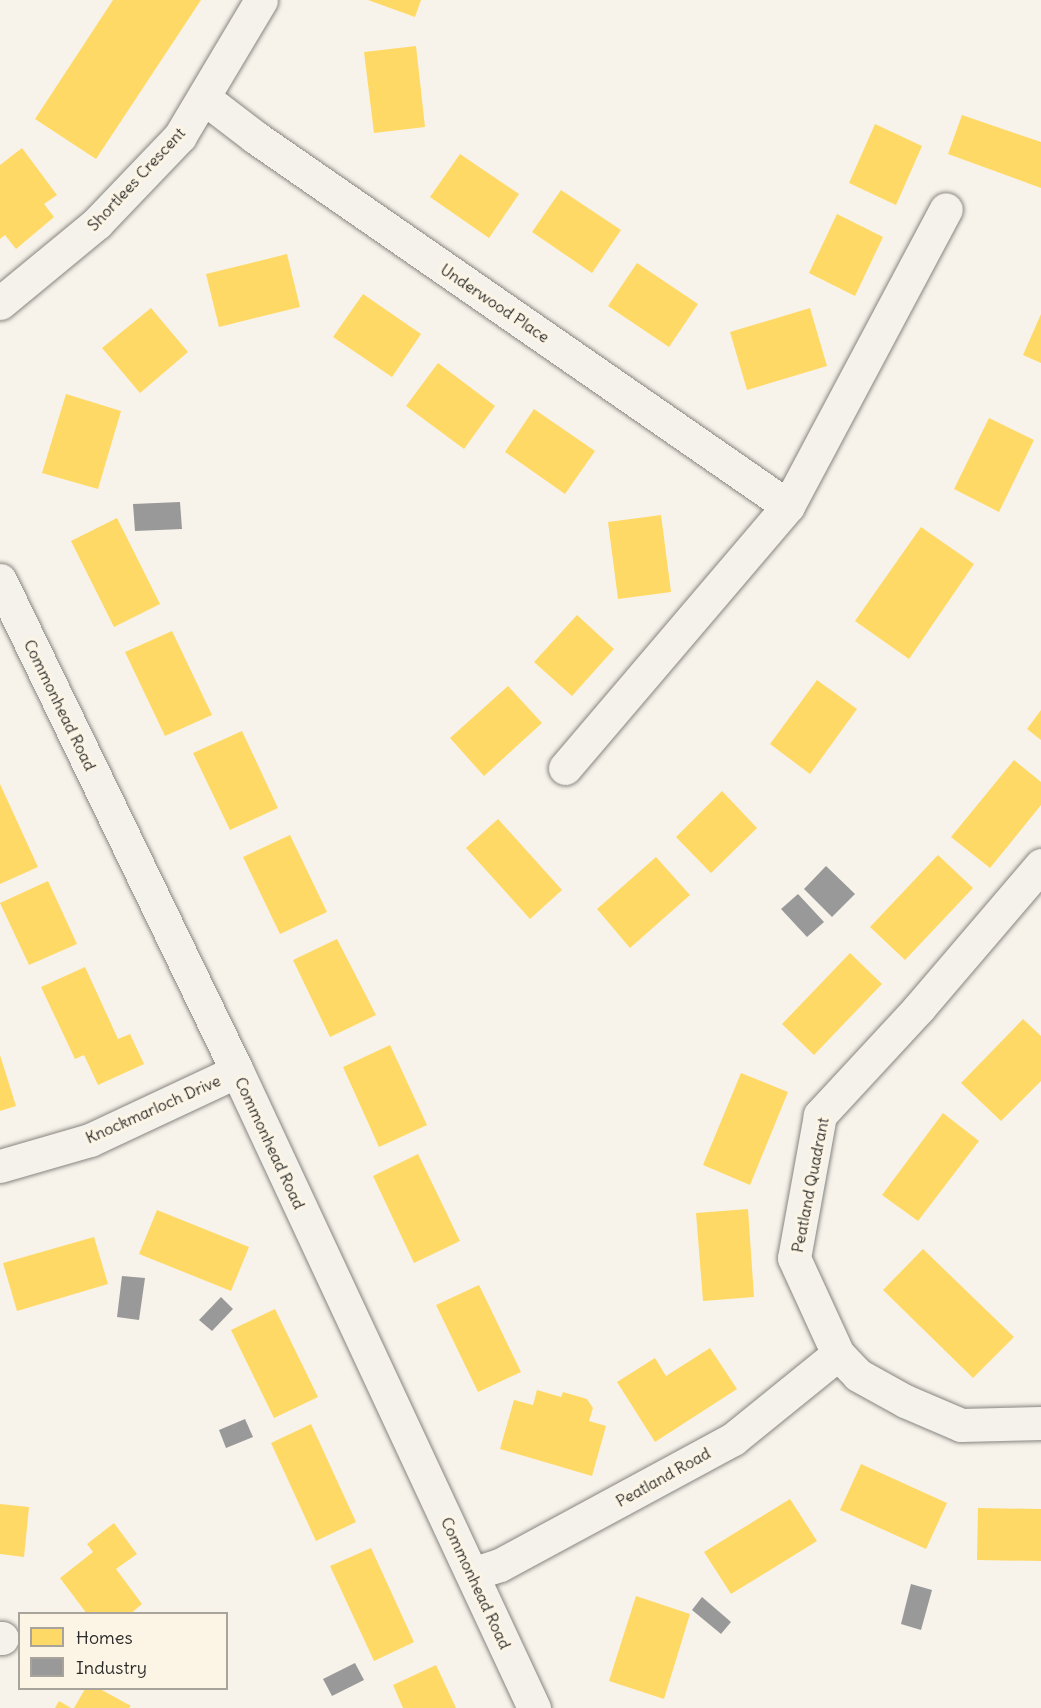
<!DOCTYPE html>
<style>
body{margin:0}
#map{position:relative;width:1041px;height:1708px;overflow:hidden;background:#f7f3ea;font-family:Delius,sans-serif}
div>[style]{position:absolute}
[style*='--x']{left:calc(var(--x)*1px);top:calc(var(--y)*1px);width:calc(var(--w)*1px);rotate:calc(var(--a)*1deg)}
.homes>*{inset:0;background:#ffd966}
.industry>*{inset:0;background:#999}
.roads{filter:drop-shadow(0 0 2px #878581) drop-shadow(0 0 2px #878581)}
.street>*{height:33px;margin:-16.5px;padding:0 16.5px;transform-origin:16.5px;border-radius:16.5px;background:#f5f2ec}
span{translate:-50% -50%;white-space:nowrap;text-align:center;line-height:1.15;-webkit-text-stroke:6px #fcf5e5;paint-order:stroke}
.street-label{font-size:16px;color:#2b2b2b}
.legend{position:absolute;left:18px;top:1612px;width:210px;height:78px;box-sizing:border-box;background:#fcf5e5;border:2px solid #a8a49b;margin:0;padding:8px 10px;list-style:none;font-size:18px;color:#2b2b2b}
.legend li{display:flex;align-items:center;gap:12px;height:30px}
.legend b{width:30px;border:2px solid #a8a49b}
</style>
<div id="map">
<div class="homes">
<div style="clip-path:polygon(113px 0,201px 0,96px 159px,35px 119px)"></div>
<div style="clip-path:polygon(368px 0,421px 0,415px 17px)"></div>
<div style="clip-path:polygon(416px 46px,425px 127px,374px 133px,364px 52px)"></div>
<div style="clip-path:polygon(962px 115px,1041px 142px,1041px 188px,948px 154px)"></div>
<div style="clip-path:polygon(875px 124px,922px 146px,896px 205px,849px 183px)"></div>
<div style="clip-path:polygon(22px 148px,57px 195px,44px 204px,54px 217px,16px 249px,5px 235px,0 239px,0 165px)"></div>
<div style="clip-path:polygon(460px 154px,519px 194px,489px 238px,430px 197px)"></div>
<div style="clip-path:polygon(561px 190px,621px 230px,592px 273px,532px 232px)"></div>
<div style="clip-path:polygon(837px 214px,883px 237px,855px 296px,809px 273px)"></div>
<div style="clip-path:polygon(287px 254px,300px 307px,219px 327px,206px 274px)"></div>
<div style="clip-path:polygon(637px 263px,698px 304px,669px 347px,608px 306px)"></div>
<div style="clip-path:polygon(363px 294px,421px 334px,392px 377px,333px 337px)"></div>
<div style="clip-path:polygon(151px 308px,188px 352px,140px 393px,102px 348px)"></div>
<div style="clip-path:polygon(810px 308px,827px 366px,747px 390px,730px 332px)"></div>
<div style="clip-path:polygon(1041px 314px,1041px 363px,1023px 355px)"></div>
<div style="clip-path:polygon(438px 363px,495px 406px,464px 449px,406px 406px)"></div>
<div style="clip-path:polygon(66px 394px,121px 411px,98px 489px,42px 473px)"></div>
<div style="clip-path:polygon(534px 409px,595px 451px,565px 494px,505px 452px)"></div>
<div style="clip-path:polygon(989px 418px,1034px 440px,999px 512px,954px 489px)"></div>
<div style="clip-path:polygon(661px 515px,671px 592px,618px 599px,608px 522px)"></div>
<div style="clip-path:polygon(117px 518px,160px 604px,114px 627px,71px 541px)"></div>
<div style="clip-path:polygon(921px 527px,974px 564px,909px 659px,855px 621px)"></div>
<div style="clip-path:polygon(577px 615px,614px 649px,572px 696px,534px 662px)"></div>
<div style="clip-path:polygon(172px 631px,212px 715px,165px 736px,125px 652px)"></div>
<div style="clip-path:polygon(817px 680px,857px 709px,810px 774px,770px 744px)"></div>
<div style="clip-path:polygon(508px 686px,542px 723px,484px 776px,450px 738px)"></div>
<div style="clip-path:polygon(1041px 710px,1041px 740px,1027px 729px)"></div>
<div style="clip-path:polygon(242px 731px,278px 808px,230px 830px,193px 753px)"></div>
<div style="clip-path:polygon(1014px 760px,1041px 782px,1041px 805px,990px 868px,951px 837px)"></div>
<div style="clip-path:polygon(0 784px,38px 867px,0 884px)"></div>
<div style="clip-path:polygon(722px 791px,757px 828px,711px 873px,676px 837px)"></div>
<div style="clip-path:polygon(498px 819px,562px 890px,530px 919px,466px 848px)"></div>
<div style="clip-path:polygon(290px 835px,327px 912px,280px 934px,243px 857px)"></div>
<div style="clip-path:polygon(938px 855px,973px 888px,905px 960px,870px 927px)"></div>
<div style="clip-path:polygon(656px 857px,690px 895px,630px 948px,597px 909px)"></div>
<div style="clip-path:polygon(48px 881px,77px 944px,29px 965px,0 903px)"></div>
<div style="clip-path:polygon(337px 939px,376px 1015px,330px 1037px,293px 960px)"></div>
<div style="clip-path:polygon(850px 953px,882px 984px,814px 1055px,782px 1024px)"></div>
<div style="clip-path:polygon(85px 967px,118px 1039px,130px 1034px,144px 1064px,98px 1085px,84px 1055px,75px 1059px,41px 987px)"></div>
<div style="clip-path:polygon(1023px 1019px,1041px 1036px,1041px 1081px,1001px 1121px,961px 1083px)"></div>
<div style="clip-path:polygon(390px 1045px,427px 1125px,379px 1147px,343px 1067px)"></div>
<div style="clip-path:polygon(0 1055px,16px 1106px,0 1111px)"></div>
<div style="clip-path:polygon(741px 1073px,788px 1092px,750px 1185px,703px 1165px)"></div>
<div style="clip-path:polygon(943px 1113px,979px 1141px,918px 1221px,882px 1195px)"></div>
<div style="clip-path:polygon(418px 1154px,460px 1241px,414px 1263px,373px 1176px)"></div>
<div style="clip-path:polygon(748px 1209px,754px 1297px,703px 1301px,696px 1213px)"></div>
<div style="clip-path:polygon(157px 1210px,249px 1247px,231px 1291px,139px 1254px)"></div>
<div style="clip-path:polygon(94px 1237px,108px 1284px,17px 1311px,3px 1263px)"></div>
<div style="clip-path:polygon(923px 1249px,1014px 1337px,973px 1378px,883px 1290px)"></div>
<div style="clip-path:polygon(479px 1285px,521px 1372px,478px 1392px,436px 1305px)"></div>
<div style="clip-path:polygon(275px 1309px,318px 1397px,274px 1418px,231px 1330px)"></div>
<div style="clip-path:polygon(710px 1348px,737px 1389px,655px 1442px,617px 1382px,655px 1358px,666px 1376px)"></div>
<div style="clip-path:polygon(537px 1390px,561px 1397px,563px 1392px,587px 1399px,593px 1408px,589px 1421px,606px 1426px,592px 1476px,500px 1449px,514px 1400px,533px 1405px)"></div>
<div style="clip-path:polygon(311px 1424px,356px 1522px,316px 1541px,271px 1443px)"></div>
<div style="clip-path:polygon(861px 1464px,947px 1503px,926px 1549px,840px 1510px)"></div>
<div style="clip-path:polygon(790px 1499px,817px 1541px,731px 1594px,704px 1552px)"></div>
<div style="clip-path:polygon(0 1504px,29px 1507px,24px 1557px,0 1554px)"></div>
<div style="clip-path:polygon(978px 1508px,1041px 1509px,1041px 1561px,977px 1560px)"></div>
<div style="clip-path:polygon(114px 1523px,137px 1554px,116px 1569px,142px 1604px,130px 1614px,87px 1614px,60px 1578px,93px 1552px,87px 1544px)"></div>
<div style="clip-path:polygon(371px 1548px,414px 1642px,374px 1661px,330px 1566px)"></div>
<div style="clip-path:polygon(636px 1596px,690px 1614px,664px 1699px,609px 1681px)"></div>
<div style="clip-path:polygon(436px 1665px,456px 1708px,403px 1708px,393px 1685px)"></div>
<div style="clip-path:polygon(85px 1689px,100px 1689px,131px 1706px,129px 1708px,74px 1708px)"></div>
<div style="clip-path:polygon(59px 1701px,71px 1708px,55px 1708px)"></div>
</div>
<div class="industry">
<div style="clip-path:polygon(180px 502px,182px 529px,135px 531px,133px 504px)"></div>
<div style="clip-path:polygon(826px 866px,855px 894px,832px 917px,804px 889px)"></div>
<div style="clip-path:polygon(798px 894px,824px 922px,807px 937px,781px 909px)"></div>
<div style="clip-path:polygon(122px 1276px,145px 1278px,139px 1320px,117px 1317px)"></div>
<div style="clip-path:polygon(221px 1297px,233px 1309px,212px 1331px,199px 1320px)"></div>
<div style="clip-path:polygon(245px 1419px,253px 1437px,226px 1448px,219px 1430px)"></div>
<div style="clip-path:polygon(911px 1584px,932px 1590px,921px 1630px,901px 1624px)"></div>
<div style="clip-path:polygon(702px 1597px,731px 1622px,721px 1634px,692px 1610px)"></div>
<div style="clip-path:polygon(355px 1663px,364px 1680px,332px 1696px,323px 1679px)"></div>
</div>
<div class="roads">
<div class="street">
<div style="--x:204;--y:98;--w:64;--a:37.4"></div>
<div style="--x:255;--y:137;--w:648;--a:34.7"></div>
<div style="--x:0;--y:303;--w:126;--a:-39.5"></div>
<div style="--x:97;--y:223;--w:120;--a:-46.3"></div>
<div style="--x:180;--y:136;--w:158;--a:-59.2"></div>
<div style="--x:0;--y:580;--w:545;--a:64.23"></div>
<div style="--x:237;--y:1071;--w:703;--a:65"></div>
<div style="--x:565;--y:768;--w:344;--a:-49.6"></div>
<div style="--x:788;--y:506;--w:336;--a:-62"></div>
<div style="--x:1041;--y:865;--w:188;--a:130.5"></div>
<div style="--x:919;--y:1008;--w:146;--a:132.8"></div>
<div style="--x:820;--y:1115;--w:145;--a:100.3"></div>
<div style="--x:794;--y:1258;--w:106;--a:65.4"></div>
<div style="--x:838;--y:1354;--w:29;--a:46"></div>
<div style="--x:858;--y:1375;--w:54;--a:29"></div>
<div style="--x:905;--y:1401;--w:61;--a:23.2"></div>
<div style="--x:961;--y:1425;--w:80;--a:-1.4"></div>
<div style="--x:0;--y:1166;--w:94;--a:-16.1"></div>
<div style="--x:90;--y:1140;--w:162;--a:-25.1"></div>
<div style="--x:472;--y:1574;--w:29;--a:-18"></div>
<div style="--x:500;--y:1565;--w:265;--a:-28.4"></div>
<div style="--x:733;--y:1439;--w:135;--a:-39"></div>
<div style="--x:0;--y:1638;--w:2;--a:0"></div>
</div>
</div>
<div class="street-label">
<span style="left:136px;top:179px;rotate:-47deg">Shortlees Crescent</span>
<span style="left:495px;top:303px;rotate:34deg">Underwood Place</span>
<span style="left:60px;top:705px;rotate:64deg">Commonhead Road</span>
<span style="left:153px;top:1109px;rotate:-24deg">Knockmarloch Drive</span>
<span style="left:270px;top:1143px;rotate:65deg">Commonhead Road</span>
<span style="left:810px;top:1185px;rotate:-79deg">Peatland Quadrant</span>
<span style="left:663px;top:1477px;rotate:-29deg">Peatland Road</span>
<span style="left:476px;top:1583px;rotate:65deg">Commonhead Road</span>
</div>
<ul class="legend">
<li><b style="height:16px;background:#ffd966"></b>Homes</li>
<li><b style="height:16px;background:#999"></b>Industry</li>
</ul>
</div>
